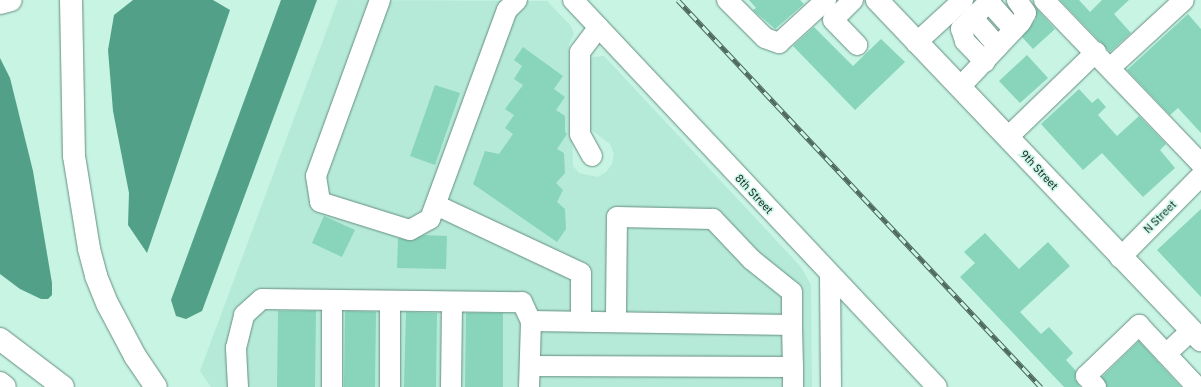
<!DOCTYPE html>
<style>
body{margin:0}
#map{position:relative;width:1201px;height:387px;overflow:hidden;background:#c8f4e4;font-family:"IBM Plex Sans",sans-serif}
div>[style]{position:absolute}
[style*='--x']{left:calc(var(--x)*1px);top:calc(var(--y)*1px);width:calc(var(--w)*1px);rotate:calc(var(--a)*1deg)}
.built>*{inset:0;background:#b6ead8}
.water>*{inset:0;background:#53a088}
.building>*{inset:0;background:#88d5bb}
.roads{filter:drop-shadow(0 0 1px #658e80) drop-shadow(0 0 1px #658e80)}
.minor>*{height:20px;margin:-10px;padding:0 10px;transform-origin:10px;border-radius:10px;background:#fff}
.major>*{height:22px;margin:-11px;padding:0 11px;transform-origin:11px;border-radius:11px;background:#fff}
.highway>*{height:22px;margin:-11px;padding:0 11px;transform-origin:11px;border-radius:11px;background:#fff}
.rail>*{height:4.5px;margin-top:-2.25px;transform-origin:0;background:repeating-linear-gradient(90deg,#c8f4e4 0 9px,#4e685f 0 18px);box-sizing:border-box;border-block:1px solid #4e685f}
span{translate:-50% -50%;white-space:nowrap;text-align:center;line-height:1.15;-webkit-text-stroke:3px #c8f4e4;paint-order:stroke}
.street-label{font-size:11px;color:#0d1d18}
</style>
<div id="map">
<div class="built">
<div style="clip-path:polygon(338px 0,547px 1px,571px 26px,574px 34px,569px 44px,573px 166px,579px 173px,598px 177px,606px 172px,612px 164px,614px 154px,610px 144px,590px 129px,588px 62px,592px 57px,604px 56px,801px 267px,811px 285px,812px 387px,211px 387px,200px 371px)"></div>
</div>
<div class="water">
<div style="clip-path:polygon(133px 0,213px 0,230px 10px,147px 253px,128px 225px,129px 193px,113px 111px,108px 50px,114px 15px)"></div>
<div style="clip-path:polygon(281px 0,317px 0,202px 311px,186px 319px,176px 316px,171px 300px)"></div>
<div style="clip-path:polygon(0 58px,10px 78px,33px 171px,52px 283px,52px 295px,48px 299px,41px 299px,20px 289px,0 274px)"></div>
</div>
<div class="building">
<div style="clip-path:polygon(749px 0,800px 0,804px 4px,775px 29px,753px 10px,756px 8px)"></div>
<div style="clip-path:polygon(1060px 0,1079px 0,1090px 12px,1102px 0,1129px 0,1114px 14px,1131px 33px,1110px 52px)"></div>
<div style="clip-path:polygon(1036px 8px,1055px 29px,1033px 49px,1022px 37px,1036px 19px)"></div>
<div style="clip-path:polygon(1188px 14px,1201px 29px,1201px 133px,1178px 108px,1170px 115px,1127px 70px)"></div>
<div style="clip-path:polygon(814px 27px,853px 66px,881px 39px,905px 62px,855px 110px,793px 46px)"></div>
<div style="clip-path:polygon(523px 47px,563px 76px,554px 89px,565px 97px,556px 110px,565px 116px,565px 132px,567px 134px,557px 149px,564px 153px,565px 173px,556px 183px,563px 190px,557px 202px,565px 209px,566px 229px,557px 242px,473px 184px,485px 151px,499px 154px,513px 134px,505px 128px,514px 115px,505px 109px,523px 85px,514px 79px,522px 66px,514px 60px)"></div>
<div style="clip-path:polygon(1027px 55px,1048px 78px,1020px 103px,999px 81px)"></div>
<div style="clip-path:polygon(435px 85px,460px 93px,435px 165px,410px 156px)"></div>
<div style="clip-path:polygon(1079px 89px,1092px 103px,1098px 98px,1106px 107px,1098px 115px,1117px 136px,1139px 116px,1166px 144px,1160px 150px,1175px 168px,1143px 197px,1102px 153px,1083px 170px,1041px 124px)"></div>
<div style="clip-path:polygon(1201px 209px,1201px 297px,1157px 250px)"></div>
<div style="clip-path:polygon(324px 216px,355px 230px,342px 257px,312px 243px)"></div>
<div style="clip-path:polygon(985px 233px,1019px 269px,1048px 242px,1070px 266px,1020px 312px,1041px 334px,1049px 327px,1073px 353px,1066px 360px,1076px 371px,1075px 379px,1080px 387px,1064px 387px,960px 277px,975px 263px,964px 252px)"></div>
<div style="clip-path:polygon(424px 235px,447px 236px,446px 269px,397px 268px,398px 238px,411px 241px)"></div>
<div style="clip-path:polygon(278px 311px,316px 311px,315px 387px,277px 387px)"></div>
<div style="clip-path:polygon(345px 311px,376px 312px,375px 387px,344px 387px)"></div>
<div style="clip-path:polygon(406px 312px,437px 313px,436px 387px,404px 387px)"></div>
<div style="clip-path:polygon(466px 313px,503px 313px,503px 387px,465px 387px)"></div>
<div style="clip-path:polygon(1139px 341px,1158px 362px,1181px 387px,1107px 387px,1102px 377px)"></div>
</div>
<div class="roads">
<div class="minor">
<div style="--x:380;--y:0;--w:187;--a:110"></div>
<div style="--x:316;--y:176;--w:26;--a:81"></div>
<div style="--x:320;--y:202;--w:94;--a:17.3"></div>
<div style="--x:410;--y:230;--w:23;--a:-29"></div>
<div style="--x:430;--y:219;--w:223;--a:-69.8"></div>
<div style="--x:507;--y:10;--w:14;--a:-45"></div>
<div style="--x:573;--y:0;--w:531;--a:46.75"></div>
<div style="--x:727;--y:0;--w:54;--a:45"></div>
<div style="--x:765;--y:38;--w:15;--a:20"></div>
<div style="--x:779;--y:43;--w:64;--a:-42.5"></div>
<div style="--x:853;--y:0;--w:28;--a:135"></div>
<div style="--x:833;--y:20;--w:35;--a:46"></div>
<div style="--x:987;--y:0;--w:40;--a:48"></div>
<div style="--x:1044;--y:0;--w:227;--a:46.2"></div>
<div style="--x:973;--y:18;--w:38;--a:49"></div>
<div style="--x:916;--y:43;--w:64;--a:-42.5"></div>
<div style="--x:985;--y:62;--w:29;--a:-134"></div>
<div style="--x:965;--y:41;--w:13;--a:-108"></div>
<div style="--x:961;--y:29;--w:42;--a:-44"></div>
<div style="--x:1110;--y:68;--w:100;--a:-42.6"></div>
<div style="--x:961;--y:86;--w:88;--a:-46.8"></div>
<div style="--x:1021;--y:22;--w:10;--a:-61"></div>
<div style="--x:1026;--y:13;--w:16;--a:-125"></div>
<div style="--x:1009;--y:136;--w:121;--a:-44"></div>
<div style="--x:592;--y:156;--w:25;--a:-119"></div>
<div style="--x:580;--y:134;--w:82;--a:-90"></div>
<div style="--x:580;--y:52;--w:31;--a:-53"></div>
<div style="--x:436;--y:205;--w:160;--a:25.1"></div>
<div style="--x:581;--y:273;--w:48;--a:90"></div>
<div style="--x:1120;--y:258;--w:115;--a:-45.4"></div>
<div style="--x:830;--y:276;--w:111;--a:89.5"></div>
<div style="--x:332;--y:300;--w:87;--a:90"></div>
<div style="--x:531;--y:321;--w:261;--a:0.9"></div>
<div style="--x:792;--y:325;--w:33;--a:-90"></div>
<div style="--x:792;--y:292;--w:51;--a:-141.3"></div>
<div style="--x:752;--y:260;--w:57;--a:-133.6"></div>
<div style="--x:713;--y:219;--w:96;--a:-178.8"></div>
<div style="--x:617;--y:217;--w:104;--a:90.6"></div>
<div style="--x:1166;--y:354;--w:34;--a:-43"></div>
<div style="--x:530;--y:366;--w:263;--a:0.2"></div>
<div style="--x:793;--y:367;--w:42;--a:-91.4"></div>
<div style="--x:793;--y:367;--w:20;--a:90"></div>
<div style="--x:238;--y:387;--w:39;--a:-93"></div>
<div style="--x:236;--y:348;--w:34;--a:-76"></div>
<div style="--x:244;--y:315;--w:24;--a:-42"></div>
<div style="--x:262;--y:299;--w:260;--a:0.7"></div>
<div style="--x:522;--y:302;--w:21;--a:65"></div>
<div style="--x:531;--y:321;--w:66;--a:91.7"></div>
<div style="--x:390;--y:387;--w:86;--a:-90"></div>
<div style="--x:451;--y:387;--w:85;--a:-89.3"></div>
<div style="--x:1096;--y:387;--w:15;--a:-132"></div>
<div style="--x:1086;--y:376;--w:74;--a:-43.9"></div>
<div style="--x:1139;--y:325;--w:85;--a:46.9"></div>
</div>
<div class="major">
<div style="--x:877;--y:0;--w:470;--a:46.4"></div>
</div>
<div class="highway">
<div style="--x:71;--y:0;--w:156;--a:88.9"></div>
<div style="--x:74;--y:156;--w:94;--a:80.8"></div>
<div style="--x:89;--y:249;--w:28;--a:75"></div>
<div style="--x:96;--y:276;--w:31;--a:68"></div>
<div style="--x:108;--y:305;--w:58;--a:62.1"></div>
<div style="--x:135;--y:356;--w:37;--a:56"></div>
<div style="--x:0;--y:3;--w:11;--a:-15"></div>
<div style="--x:0;--y:339;--w:79;--a:37.3"></div>
<div style="--x:0;--y:383;--w:6;--a:39"></div>
</div>
</div>
<div class="rail">
<div style="--x:678;--y:0;--w:531;--a:46.83"></div>
</div>
<div class="street-label">
<span style="left:1039px;top:170px;rotate:47deg">9th Street</span>
<span style="left:754px;top:194px;rotate:47deg">8th Street</span>
<span style="left:1160px;top:217px;rotate:-45deg">N Street</span>
</div>
</div>
